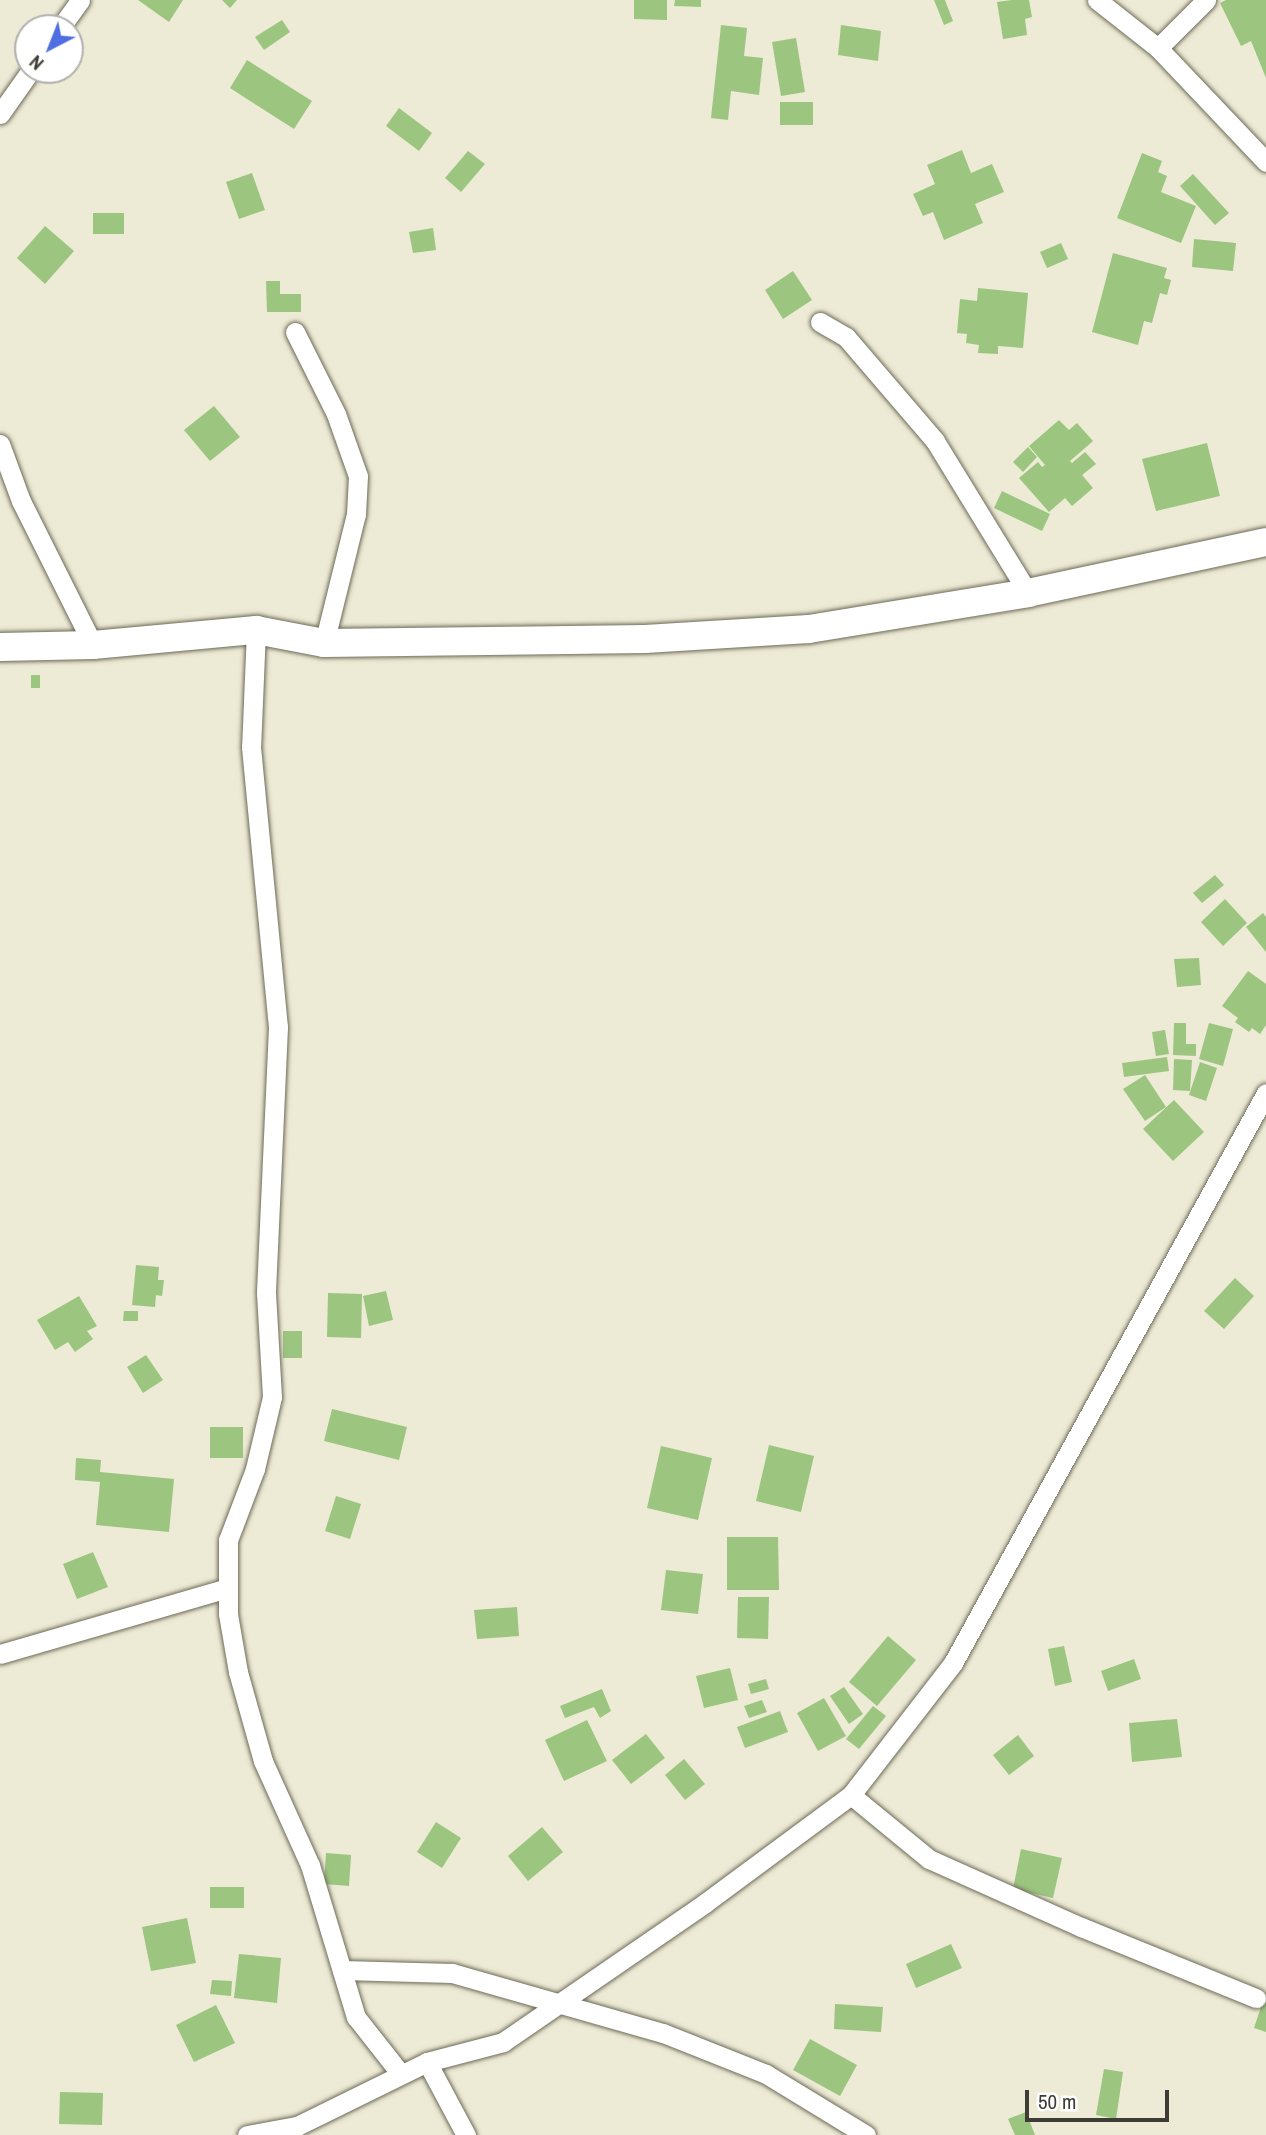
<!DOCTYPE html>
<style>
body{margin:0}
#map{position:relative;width:1266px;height:2135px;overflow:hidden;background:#edead5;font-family:"Archivo Narrow",sans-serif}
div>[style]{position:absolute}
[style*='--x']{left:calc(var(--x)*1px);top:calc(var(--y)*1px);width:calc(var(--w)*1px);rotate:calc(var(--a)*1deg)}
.building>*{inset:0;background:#9cc580}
.roads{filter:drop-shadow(0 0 2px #6d6a58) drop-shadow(0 0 2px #6d6a58)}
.street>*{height:19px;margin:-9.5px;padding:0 9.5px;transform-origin:9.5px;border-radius:9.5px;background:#fff}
.secondary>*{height:28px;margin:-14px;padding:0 14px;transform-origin:14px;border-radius:14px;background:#fff}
span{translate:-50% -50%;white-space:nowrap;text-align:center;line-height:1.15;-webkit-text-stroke:5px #fff;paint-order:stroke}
.north{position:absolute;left:14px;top:14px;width:70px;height:70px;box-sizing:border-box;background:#fff;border:2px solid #b2b1ae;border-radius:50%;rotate:222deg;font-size:19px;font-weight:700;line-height:28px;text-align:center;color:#3e3d35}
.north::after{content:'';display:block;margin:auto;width:24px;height:32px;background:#4f6ee2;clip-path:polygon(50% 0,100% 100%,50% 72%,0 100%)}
.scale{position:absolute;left:1025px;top:2090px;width:144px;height:32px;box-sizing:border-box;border:4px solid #3e3d35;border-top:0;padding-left:9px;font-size:21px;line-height:24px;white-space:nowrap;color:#3e3d35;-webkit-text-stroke:5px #fff;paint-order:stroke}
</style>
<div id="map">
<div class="building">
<div style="clip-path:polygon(138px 0,183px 0,169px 22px)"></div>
<div style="clip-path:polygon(222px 0,237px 0,230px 8px)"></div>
<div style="clip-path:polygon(634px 0,667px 0,667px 20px,634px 19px)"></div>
<div style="clip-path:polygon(675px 0,701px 0,701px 7px,674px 6px)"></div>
<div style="clip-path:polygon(934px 0,945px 0,953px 21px,944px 25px)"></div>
<div style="clip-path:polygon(1012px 0,1029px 0,1032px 17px,1025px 19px,1027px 35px,1003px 39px,997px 2px)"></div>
<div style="clip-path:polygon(1226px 0,1266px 0,1266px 78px,1251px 41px,1241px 46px,1220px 3px)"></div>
<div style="clip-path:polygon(282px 20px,290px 32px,264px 50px,255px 37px)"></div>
<div style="clip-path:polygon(721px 25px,747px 28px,744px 56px,763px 58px,759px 95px,731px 91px,728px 120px,711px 118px)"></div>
<div style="clip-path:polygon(841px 25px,881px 31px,878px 61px,838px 55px)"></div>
<div style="clip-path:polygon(796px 38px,805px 92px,781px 96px,772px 42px)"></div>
<div style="clip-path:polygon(247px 60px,312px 101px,294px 129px,230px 88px)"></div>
<div style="clip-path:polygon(780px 102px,813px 102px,813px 125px,780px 125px)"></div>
<div style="clip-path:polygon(399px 108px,432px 133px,419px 151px,386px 126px)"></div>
<div style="clip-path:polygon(962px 150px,971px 173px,992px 164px,1004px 192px,975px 204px,983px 223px,944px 240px,933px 212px,923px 216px,913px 194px,935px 184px,927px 165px)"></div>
<div style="clip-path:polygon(468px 151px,485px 164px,461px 192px,445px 178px)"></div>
<div style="clip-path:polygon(1142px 153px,1162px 161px,1158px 172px,1167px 176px,1161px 192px,1196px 206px,1181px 243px,1117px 218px)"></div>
<div style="clip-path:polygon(252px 173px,265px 210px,239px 219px,226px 182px)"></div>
<div style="clip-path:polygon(1193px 174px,1229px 213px,1215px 225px,1180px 186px)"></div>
<div style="clip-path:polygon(93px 213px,124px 213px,124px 234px,93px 234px)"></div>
<div style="clip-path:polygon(45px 226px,74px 251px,45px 284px,17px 258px)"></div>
<div style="clip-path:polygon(433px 228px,436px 250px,413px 253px,409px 232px)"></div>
<div style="clip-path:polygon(1194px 239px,1236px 243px,1233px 271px,1192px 267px)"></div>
<div style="clip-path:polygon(1061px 243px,1068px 259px,1047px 268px,1040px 252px)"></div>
<div style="clip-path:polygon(1113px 253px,1167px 268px,1164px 278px,1171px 280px,1167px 295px,1160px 293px,1152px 323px,1144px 321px,1138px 345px,1092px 332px)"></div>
<div style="clip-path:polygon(793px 271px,812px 300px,783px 319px,765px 290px)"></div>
<div style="clip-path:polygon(266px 281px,280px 281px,280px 294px,301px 294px,301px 312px,267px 312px)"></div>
<div style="clip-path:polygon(978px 288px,1028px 293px,1023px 348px,998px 346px,998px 354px,978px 353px,979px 345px,966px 343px,967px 334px,957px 333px,960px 299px,977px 301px)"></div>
<div style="clip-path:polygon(214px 406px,240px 437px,210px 461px,184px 430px)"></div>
<div style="clip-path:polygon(1059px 420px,1069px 430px,1077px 423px,1093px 441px,1070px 461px,1072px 463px,1085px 452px,1096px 464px,1082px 475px,1093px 488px,1072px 506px,1065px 498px,1049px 512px,1019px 478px,1038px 462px,1042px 467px,1045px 465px,1029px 446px)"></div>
<div style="clip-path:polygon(1207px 443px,1220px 496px,1156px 511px,1142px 459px)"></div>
<div style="clip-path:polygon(1028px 447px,1037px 457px,1023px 472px,1013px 462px)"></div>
<div style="clip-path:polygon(1002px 491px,1050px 514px,1042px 531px,994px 508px)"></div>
<div style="clip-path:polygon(31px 675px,40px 675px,40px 688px,31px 688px)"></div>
<div style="clip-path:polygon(1215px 875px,1224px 885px,1202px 903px,1193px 893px)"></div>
<div style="clip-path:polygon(1225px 899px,1247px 923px,1223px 946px,1201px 922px)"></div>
<div style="clip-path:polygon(1263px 913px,1266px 917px,1266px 952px,1246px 927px)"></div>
<div style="clip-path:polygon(1199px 958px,1201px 985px,1177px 987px,1174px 959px)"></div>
<div style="clip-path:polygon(1248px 971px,1266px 984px,1266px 1025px,1260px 1034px,1252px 1028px,1249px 1032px,1235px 1022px,1238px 1018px,1222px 1006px)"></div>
<div style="clip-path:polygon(1174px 1023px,1186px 1023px,1186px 1044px,1196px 1044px,1196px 1056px,1173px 1055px)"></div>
<div style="clip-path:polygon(1209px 1023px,1233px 1029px,1223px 1066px,1199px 1059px)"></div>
<div style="clip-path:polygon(1165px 1030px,1169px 1054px,1156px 1056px,1152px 1032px)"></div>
<div style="clip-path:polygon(1167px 1057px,1169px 1071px,1124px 1077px,1122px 1063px)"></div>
<div style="clip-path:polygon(1174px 1059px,1192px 1060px,1190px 1091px,1173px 1090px)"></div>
<div style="clip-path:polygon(1200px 1062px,1217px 1068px,1206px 1101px,1189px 1095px)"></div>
<div style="clip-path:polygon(1145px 1075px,1166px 1107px,1145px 1121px,1123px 1089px)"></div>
<div style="clip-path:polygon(1174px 1100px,1204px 1132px,1173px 1161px,1143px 1129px)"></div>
<div style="clip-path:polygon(136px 1265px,159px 1267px,158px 1280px,164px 1280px,162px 1296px,156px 1295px,155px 1307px,132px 1305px)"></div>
<div style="clip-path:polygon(1235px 1278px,1254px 1296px,1224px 1329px,1204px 1311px)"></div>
<div style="clip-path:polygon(386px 1291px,393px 1320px,369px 1326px,363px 1296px)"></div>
<div style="clip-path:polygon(328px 1293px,362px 1294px,361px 1338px,327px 1337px)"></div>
<div style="clip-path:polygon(79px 1296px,97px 1326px,87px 1331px,93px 1339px,75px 1352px,68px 1342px,55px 1350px,37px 1320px)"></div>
<div style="clip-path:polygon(124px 1311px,138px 1311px,138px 1321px,123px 1321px)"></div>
<div style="clip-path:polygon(283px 1331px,302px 1331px,302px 1358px,283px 1358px)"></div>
<div style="clip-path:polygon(146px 1355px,163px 1380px,143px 1393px,127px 1367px)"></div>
<div style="clip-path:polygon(332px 1409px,407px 1427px,399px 1460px,324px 1441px)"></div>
<div style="clip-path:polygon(210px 1427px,243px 1427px,243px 1458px,210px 1458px)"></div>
<div style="clip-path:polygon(769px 1445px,814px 1456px,801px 1512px,756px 1501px)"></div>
<div style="clip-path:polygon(661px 1446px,712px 1458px,698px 1520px,647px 1508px)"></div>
<div style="clip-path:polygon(76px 1458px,101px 1460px,100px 1472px,174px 1479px,169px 1532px,96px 1525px,100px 1482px,75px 1480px)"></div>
<div style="clip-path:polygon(336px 1496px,361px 1504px,350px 1539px,325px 1531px)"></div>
<div style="clip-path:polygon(727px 1537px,778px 1537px,779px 1590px,727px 1590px)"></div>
<div style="clip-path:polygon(93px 1552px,108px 1587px,77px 1599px,63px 1564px)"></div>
<div style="clip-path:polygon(666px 1570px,703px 1574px,698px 1614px,661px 1610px)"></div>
<div style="clip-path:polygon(738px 1597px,769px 1597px,768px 1639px,737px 1638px)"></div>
<div style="clip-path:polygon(517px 1607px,519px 1636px,477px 1639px,474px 1610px)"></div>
<div style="clip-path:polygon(888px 1636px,916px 1660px,877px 1706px,849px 1682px)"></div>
<div style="clip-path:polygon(1064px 1646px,1072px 1682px,1055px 1686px,1048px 1649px)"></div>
<div style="clip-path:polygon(1134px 1659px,1141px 1679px,1108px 1691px,1101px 1671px)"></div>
<div style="clip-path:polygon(730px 1668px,738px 1700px,704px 1708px,696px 1676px)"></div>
<div style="clip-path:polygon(766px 1679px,769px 1689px,751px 1694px,748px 1684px)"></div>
<div style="clip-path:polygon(844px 1687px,863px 1714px,849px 1724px,830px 1696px)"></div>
<div style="clip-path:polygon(602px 1689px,611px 1711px,600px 1718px,594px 1707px,565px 1718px,560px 1706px)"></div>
<div style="clip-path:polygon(824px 1698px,846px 1736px,818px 1751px,797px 1713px)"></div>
<div style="clip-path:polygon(762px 1700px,767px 1712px,749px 1718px,744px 1706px)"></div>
<div style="clip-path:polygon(873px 1706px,886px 1716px,859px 1749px,846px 1739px)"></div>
<div style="clip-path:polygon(780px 1711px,788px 1732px,745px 1748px,737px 1727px)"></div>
<div style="clip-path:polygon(1177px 1719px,1182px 1757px,1132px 1762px,1129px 1723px)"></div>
<div style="clip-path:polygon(587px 1720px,607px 1761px,564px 1781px,545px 1740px)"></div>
<div style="clip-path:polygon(646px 1734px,665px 1758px,631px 1784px,612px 1760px)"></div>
<div style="clip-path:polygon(1018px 1735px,1034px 1756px,1009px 1775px,993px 1755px)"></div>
<div style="clip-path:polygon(684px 1759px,705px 1784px,685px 1800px,665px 1775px)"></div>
<div style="clip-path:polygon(436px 1822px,461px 1838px,442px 1868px,417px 1852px)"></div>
<div style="clip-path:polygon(542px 1827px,563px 1852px,528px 1881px,508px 1856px)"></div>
<div style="clip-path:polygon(1021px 1849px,1062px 1858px,1053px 1898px,1013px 1889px)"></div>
<div style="clip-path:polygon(326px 1853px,351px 1855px,349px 1886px,324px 1884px)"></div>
<div style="clip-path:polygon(210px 1887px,244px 1887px,244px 1908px,210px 1908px)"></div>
<div style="clip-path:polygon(187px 1918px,196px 1963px,151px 1971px,142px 1927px)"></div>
<div style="clip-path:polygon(951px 1944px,962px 1968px,916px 1988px,906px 1964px)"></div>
<div style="clip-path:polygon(239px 1954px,281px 1958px,277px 2003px,234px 1998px)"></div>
<div style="clip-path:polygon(212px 1980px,232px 1981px,231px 1996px,210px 1994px)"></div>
<div style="clip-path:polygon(1266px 1992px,1266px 2032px,1254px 2028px)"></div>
<div style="clip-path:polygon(835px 2004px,883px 2007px,881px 2032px,834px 2029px)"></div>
<div style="clip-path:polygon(216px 2005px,235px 2043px,194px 2062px,176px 2025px)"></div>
<div style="clip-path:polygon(810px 2039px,857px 2065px,840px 2096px,793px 2070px)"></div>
<div style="clip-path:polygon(1104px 2069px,1123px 2072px,1116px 2119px,1096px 2115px)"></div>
<div style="clip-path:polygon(60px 2092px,103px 2093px,102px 2125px,59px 2124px)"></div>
<div style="clip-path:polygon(1026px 2112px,1035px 2135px,1015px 2135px,1008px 2119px)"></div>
</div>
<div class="roads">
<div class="street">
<div style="--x:1097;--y:0;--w:78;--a:38.2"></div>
<div style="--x:1158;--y:48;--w:157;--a:46.5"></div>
<div style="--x:60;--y:28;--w:34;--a:-54"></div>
<div style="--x:1158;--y:48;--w:68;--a:-45"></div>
<div style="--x:0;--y:114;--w:54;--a:-54.8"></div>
<div style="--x:820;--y:322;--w:30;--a:30"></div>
<div style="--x:846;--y:337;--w:137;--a:49.4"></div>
<div style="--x:935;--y:441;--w:178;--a:58.5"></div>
<div style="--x:295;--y:332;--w:92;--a:63.4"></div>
<div style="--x:336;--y:414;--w:66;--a:70.5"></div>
<div style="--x:358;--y:476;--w:38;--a:93"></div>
<div style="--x:356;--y:514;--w:133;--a:103.9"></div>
<div style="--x:0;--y:444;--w:61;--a:69.8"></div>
<div style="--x:21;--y:501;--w:161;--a:63.4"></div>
<div style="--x:256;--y:630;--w:117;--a:92.4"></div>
<div style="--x:251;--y:747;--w:281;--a:84.5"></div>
<div style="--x:278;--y:1027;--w:266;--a:92.6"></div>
<div style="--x:266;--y:1293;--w:104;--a:86.7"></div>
<div style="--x:272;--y:1397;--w:74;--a:103.3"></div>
<div style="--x:255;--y:1469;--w:76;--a:110.8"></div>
<div style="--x:228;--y:1540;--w:74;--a:90"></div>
<div style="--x:228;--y:1614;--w:59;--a:80.2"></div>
<div style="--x:238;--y:1672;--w:92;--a:74.3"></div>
<div style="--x:263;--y:1761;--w:114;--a:65.7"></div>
<div style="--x:310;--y:1865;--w:159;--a:73.2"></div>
<div style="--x:356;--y:2017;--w:71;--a:51.8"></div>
<div style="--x:0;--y:1654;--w:236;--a:-16.2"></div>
<div style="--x:851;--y:1795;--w:101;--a:39.4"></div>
<div style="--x:929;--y:1859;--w:167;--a:24.1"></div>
<div style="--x:1081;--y:1927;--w:189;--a:22.1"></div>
<div style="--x:342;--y:1970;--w:110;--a:1.6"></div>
<div style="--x:452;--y:1973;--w:219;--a:15.9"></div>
<div style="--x:663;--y:2033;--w:111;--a:21.7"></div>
<div style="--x:766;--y:2074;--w:117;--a:31.4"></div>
<div style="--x:427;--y:2062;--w:83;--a:61.9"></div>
<div style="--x:247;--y:2135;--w:51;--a:-10.2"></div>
<div style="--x:297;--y:2126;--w:145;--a:-26.2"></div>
<div style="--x:427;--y:2062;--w:79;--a:-14.7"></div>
<div style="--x:503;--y:2042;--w:245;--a:-34.5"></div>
<div style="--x:705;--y:1903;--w:182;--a:-36.5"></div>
<div style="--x:851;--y:1795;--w:167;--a:-52.3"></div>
<div style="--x:953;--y:1663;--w:650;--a:-61.23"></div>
</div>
<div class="secondary">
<div style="--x:0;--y:647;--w:93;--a:-1.2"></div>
<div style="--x:93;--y:645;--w:164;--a:-5.3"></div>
<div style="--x:256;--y:630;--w:69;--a:10.8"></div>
<div style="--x:324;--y:643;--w:321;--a:-0.7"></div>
<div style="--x:645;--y:639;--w:164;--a:-3.5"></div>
<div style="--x:809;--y:629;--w:222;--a:-9.3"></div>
<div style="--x:1028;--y:593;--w:243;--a:-12.1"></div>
</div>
</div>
<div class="north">N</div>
<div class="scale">50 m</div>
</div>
